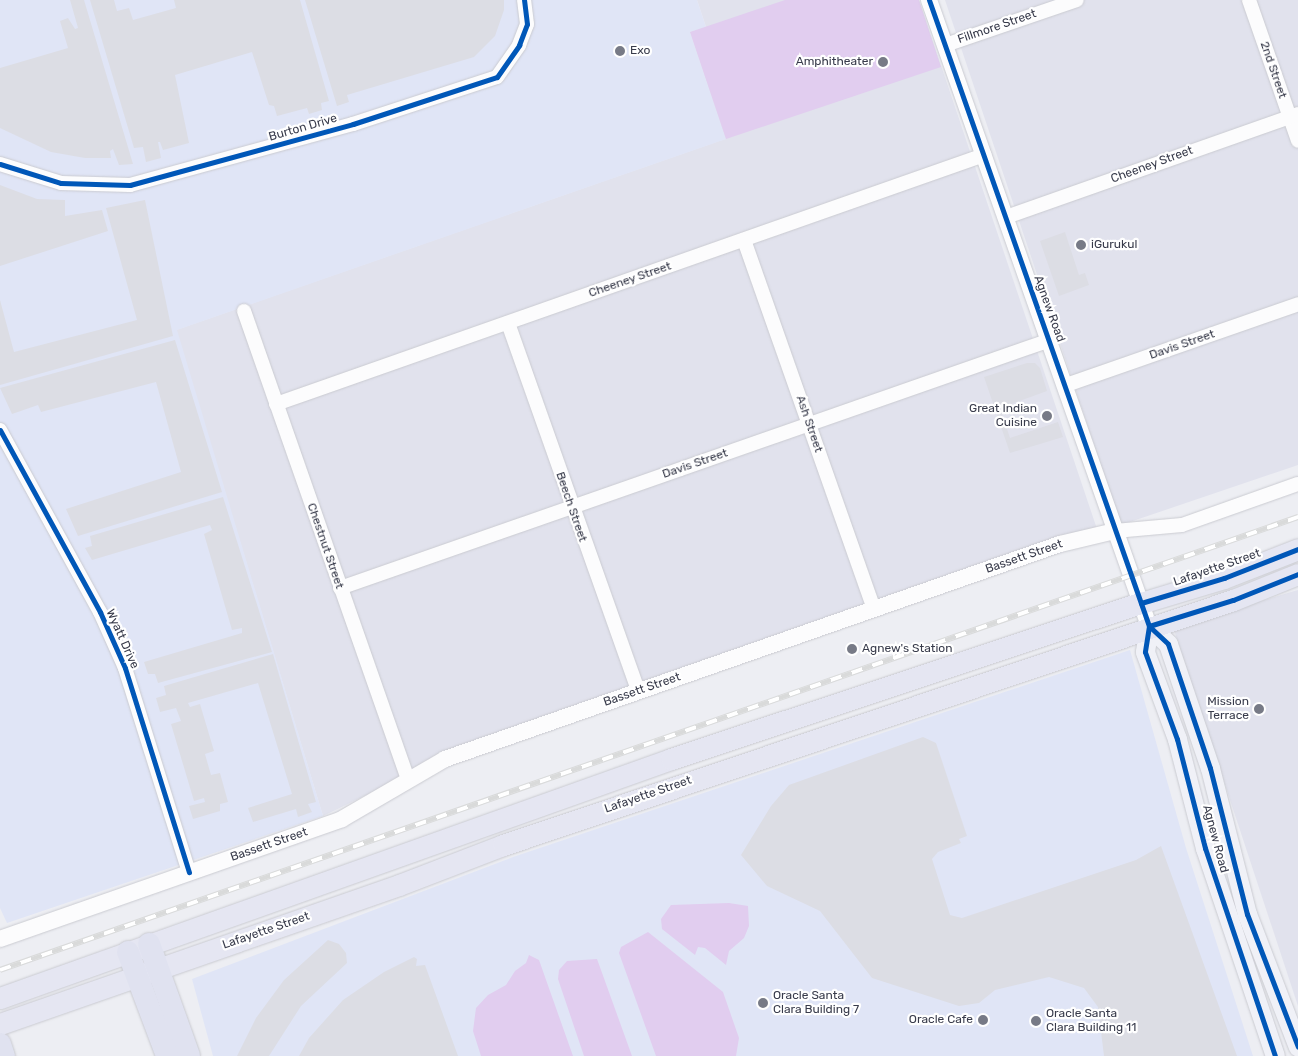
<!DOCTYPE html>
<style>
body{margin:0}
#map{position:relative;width:1298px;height:1056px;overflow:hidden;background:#edeef3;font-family:Rubik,sans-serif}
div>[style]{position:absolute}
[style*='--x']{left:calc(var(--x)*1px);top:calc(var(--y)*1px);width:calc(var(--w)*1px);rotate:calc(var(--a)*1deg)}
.residential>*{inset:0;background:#e1e2ed}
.commercial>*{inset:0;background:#e0e5f6}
.green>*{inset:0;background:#e1cdef}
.parking>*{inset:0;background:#dcdde4}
.roads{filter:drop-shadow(0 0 1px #cacbd1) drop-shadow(0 0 1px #cacbd1)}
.minor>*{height:14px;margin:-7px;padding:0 7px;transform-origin:7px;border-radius:7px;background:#fcfcfd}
.tertiary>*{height:16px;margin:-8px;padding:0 8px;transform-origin:8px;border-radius:8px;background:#fcfcfd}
.secondary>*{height:19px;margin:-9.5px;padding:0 9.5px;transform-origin:9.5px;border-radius:9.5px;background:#f0f1f7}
.primary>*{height:21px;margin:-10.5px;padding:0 10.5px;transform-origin:10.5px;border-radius:10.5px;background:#e5e6f2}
.trunk>*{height:22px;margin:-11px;padding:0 11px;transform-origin:11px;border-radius:11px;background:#e0e2f0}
.rail>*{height:5.5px;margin-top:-2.75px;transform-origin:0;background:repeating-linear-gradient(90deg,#fff 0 11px,#d9dada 0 22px);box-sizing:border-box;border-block:1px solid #d9dada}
.cycleway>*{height:5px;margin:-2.5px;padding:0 2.5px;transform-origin:2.5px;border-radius:2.5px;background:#0057b8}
.dots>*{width:14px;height:14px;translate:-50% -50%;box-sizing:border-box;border:2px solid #fff;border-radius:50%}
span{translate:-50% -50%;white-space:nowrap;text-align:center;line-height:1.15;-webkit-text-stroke:4.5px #fff;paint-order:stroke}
.street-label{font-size:12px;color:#383b4b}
.poi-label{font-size:12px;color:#383b4b}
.left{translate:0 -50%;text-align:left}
.right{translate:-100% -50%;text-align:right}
</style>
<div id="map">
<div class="residential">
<div style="clip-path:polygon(697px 0,919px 0,1097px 529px,430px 764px,323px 816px,176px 330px,725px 139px,690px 32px,706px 27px)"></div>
<div style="clip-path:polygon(945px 0,1298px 0,1298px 465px,1121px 525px)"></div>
<div style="clip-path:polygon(1298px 590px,1298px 1006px,1173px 627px)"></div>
</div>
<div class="commercial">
<div style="clip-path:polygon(0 0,697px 0,706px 27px,690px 32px,726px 139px,177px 330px,323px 816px,7px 923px,0 908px)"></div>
<div style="clip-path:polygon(1130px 650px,1186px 848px,1253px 1056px,213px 1056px,192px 979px,513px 857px)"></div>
</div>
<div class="green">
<div style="clip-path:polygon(785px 0,919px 0,941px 67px,726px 139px,690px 32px)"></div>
<div style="clip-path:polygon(729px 903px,748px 906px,749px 926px,744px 938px,729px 951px,726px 965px,705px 948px,698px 947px,695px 955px,662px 929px,661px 919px,671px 905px)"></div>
<div style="clip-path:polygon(648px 932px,723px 992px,739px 1038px,736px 1056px,656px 1056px,619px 953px,621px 947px)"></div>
<div style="clip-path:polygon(529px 955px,539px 960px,573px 1056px,481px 1056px,473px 1031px,476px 1008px,488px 995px,506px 985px,515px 971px,526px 963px)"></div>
<div style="clip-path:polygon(597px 959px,601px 970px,632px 1056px,584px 1056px,558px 979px,559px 970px,567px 961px)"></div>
</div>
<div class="parking">
<div style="clip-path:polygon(70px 0,84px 0,133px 164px,119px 165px,113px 149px,110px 151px,111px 158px,85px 158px,51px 152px,0 128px,0 68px,68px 48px,60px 21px,68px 18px,75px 29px,78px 28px)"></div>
<div style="clip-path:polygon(90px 0,114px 0,117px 11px,129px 8px,133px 20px,176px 8px,174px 0,300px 0,329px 101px,321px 103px,322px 110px,309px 114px,307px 108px,277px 116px,274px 106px,269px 105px,252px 52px,175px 75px,189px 143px,163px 150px,160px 142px,158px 142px,161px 158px,146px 162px,143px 147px,134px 148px)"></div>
<div style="clip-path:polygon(305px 0,504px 0,504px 10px,495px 36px,474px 57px,347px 95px,349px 102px,337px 106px)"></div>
<div style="clip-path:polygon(0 185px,37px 199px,65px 200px,65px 216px,102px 210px,108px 231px,0 266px)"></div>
<div style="clip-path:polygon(145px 200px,173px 336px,0 385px,0 300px,14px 352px,137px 320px,106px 208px)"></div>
<div style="clip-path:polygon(1065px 232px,1079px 275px,1085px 273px,1089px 285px,1059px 296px,1040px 241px)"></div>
<div style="clip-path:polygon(175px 340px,222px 492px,78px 536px,66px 509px,181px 472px,156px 382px,41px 412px,38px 405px,12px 414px,0 388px)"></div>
<div style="clip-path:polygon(1027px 363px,1035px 363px,1040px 368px,1047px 391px,1000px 408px,1010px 438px,1058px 422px,1063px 437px,1010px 453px,984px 377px)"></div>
<div style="clip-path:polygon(223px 497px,272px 652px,158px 683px,155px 674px,148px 674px,144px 662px,242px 633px,242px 628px,232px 630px,204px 534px,212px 530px,210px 525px,92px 560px,85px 548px,92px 546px,90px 536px)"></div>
<div style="clip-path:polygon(273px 654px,316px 802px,308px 804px,312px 812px,298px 817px,296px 809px,253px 822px,248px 808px,292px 794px,258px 683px,188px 703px,190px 707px,200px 704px,214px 751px,205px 754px,211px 775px,220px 773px,228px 802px,220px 804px,220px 811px,193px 819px,189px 806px,205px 802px,204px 798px,194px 801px,171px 724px,181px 721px,176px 708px,160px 712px,156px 698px,166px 695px,164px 686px)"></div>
<div style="clip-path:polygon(923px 737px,936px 743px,967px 836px,959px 839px,961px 843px,938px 852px,932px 859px,950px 915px,962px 918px,1136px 860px,1161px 846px,1237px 1056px,1104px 1056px,1098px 1007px,1084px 988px,1049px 977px,995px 990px,979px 1003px,959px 1006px,872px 978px,820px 911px,767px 886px,741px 855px,771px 806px,789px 785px)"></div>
<div style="clip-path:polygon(328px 940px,339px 944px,346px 953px,347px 963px,301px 1006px,269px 1056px,237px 1056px,256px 1018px,284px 980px)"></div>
<div style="clip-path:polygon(414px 957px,417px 959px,416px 966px,425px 965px,458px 1056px,299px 1056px,309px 1038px,343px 1000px,384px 972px)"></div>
</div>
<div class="roads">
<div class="minor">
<div style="--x:1249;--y:0;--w:149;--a:70.8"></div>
<div style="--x:945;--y:45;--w:139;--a:-18.8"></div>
<div style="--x:0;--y:164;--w:64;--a:17.3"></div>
<div style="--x:61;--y:183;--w:69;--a:1.7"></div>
<div style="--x:130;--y:185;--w:231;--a:-15.3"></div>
<div style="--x:353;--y:124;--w:151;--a:-18.1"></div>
<div style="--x:497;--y:77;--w:39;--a:-55"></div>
<div style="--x:519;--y:45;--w:22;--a:-69"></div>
<div style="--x:527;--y:24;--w:24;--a:-97"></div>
<div style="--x:1006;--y:217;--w:310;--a:-19.4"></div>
<div style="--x:744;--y:240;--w:391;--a:70.6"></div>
<div style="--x:244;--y:311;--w:496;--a:70.7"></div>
<div style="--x:508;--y:323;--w:390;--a:70.5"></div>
<div style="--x:1066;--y:385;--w:246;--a:-19.2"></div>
<div style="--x:276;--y:404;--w:751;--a:-19.38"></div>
<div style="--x:0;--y:430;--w:208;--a:61.2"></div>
<div style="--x:100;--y:612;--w:61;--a:65.9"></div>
<div style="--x:125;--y:668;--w:214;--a:72.6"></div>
<div style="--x:1115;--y:531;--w:67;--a:-5.1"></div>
<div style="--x:1182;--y:525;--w:123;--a:-19.5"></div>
<div style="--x:340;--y:588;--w:752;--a:-19.25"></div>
</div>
<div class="tertiary">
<div style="--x:929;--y:0;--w:664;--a:70.64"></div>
<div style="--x:0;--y:939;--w:362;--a:-19.3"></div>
<div style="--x:342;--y:819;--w:119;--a:-30.2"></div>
<div style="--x:445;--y:759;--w:651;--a:-19.27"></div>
<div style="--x:1060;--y:544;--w:57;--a:-13.3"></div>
</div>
<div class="secondary">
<div style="--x:1149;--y:626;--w:26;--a:99"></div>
<div style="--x:1145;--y:652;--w:93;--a:69.8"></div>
<div style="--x:1177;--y:739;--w:113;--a:75.6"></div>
<div style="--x:1205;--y:848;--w:219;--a:71.4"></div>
<div style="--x:1149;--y:626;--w:26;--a:43"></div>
<div style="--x:1168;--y:644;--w:131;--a:71.3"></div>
<div style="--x:1210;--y:768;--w:151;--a:75.8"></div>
<div style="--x:1247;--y:914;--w:142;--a:69"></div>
</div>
<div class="primary">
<div style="--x:0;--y:998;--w:712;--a:-19.61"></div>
<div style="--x:671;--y:759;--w:495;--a:-18.4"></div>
<div style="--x:1141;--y:603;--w:87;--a:-16.8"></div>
<div style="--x:1224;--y:578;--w:79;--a:-21.4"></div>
<div style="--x:0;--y:1024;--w:423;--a:-19.2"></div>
<div style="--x:399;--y:885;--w:111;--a:-21"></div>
<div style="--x:503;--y:845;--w:770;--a:-18.55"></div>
<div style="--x:1233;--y:600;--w:70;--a:-21.8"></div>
</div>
<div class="trunk">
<div style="--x:149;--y:944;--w:119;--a:70.3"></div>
<div style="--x:128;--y:952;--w:111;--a:69.4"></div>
<div style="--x:0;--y:1044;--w:13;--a:72"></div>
</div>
</div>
<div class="rail">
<div style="--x:0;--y:970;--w:1375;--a:-19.24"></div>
</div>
<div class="cycleway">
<div style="--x:929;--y:0;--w:664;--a:70.64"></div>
<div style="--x:1149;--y:626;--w:26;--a:99"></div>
<div style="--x:1145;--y:652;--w:93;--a:69.8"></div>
<div style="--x:1177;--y:739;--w:113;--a:75.6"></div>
<div style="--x:1205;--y:848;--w:219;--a:71.4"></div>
<div style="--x:0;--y:164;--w:64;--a:17.3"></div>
<div style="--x:61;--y:183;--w:69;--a:1.7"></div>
<div style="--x:130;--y:185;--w:231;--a:-15.3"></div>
<div style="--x:353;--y:124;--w:151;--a:-18.1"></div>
<div style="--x:497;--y:77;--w:39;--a:-55"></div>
<div style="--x:519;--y:45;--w:22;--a:-69"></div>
<div style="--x:527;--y:24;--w:24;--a:-97"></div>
<div style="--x:0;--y:430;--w:208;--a:61.2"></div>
<div style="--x:100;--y:612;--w:61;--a:65.9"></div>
<div style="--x:125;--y:668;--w:214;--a:72.6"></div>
<div style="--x:1141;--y:603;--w:87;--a:-16.8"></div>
<div style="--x:1224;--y:578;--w:79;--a:-21.4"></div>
<div style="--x:1149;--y:626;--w:26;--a:43"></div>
<div style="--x:1168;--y:644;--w:131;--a:71.3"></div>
<div style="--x:1210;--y:768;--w:151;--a:75.8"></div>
<div style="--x:1247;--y:914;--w:142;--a:69"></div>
<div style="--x:1149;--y:626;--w:88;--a:-17.2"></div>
<div style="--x:1233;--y:600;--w:70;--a:-21.8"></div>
</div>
<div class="dots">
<div style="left:620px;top:51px;background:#777a86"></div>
<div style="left:883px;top:62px;background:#777a86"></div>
<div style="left:1081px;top:245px;background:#777a86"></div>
<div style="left:1047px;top:416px;background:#777a86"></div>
<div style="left:852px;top:649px;background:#777a86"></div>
<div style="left:1259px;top:709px;background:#777a86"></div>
<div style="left:763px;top:1003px;background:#777a86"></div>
<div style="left:983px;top:1020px;background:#777a86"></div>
<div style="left:1036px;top:1021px;background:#777a86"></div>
</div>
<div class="street-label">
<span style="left:997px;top:27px;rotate:-19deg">Fillmore Street</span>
<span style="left:1273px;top:70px;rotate:71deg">2nd Street</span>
<span style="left:303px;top:128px;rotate:-16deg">Burton Drive</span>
<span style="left:1152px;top:165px;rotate:-20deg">Cheeney Street</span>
<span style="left:630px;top:280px;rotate:-19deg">Cheeney Street</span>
<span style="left:1049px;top:309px;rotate:70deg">Agnew Road</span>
<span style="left:1182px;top:345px;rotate:-19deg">Davis Street</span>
<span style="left:809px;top:424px;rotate:71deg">Ash Street</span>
<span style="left:695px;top:464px;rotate:-19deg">Davis Street</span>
<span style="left:571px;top:507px;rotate:71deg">Beech Street</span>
<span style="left:325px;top:546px;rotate:71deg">Chestnut Street</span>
<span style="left:1024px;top:557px;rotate:-19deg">Bassett Street</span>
<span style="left:1217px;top:568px;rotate:-19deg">Lafayette Street</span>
<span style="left:122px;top:639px;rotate:66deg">Wyatt Drive</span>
<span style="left:642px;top:690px;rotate:-19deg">Bassett Street</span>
<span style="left:648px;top:795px;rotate:-19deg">Lafayette Street</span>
<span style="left:1215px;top:839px;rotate:75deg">Agnew Road</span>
<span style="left:269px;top:845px;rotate:-19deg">Bassett Street</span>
<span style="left:266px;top:931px;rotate:-19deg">Lafayette Street</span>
</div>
<div class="poi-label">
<span class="left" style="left:630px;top:51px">Exo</span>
<span class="right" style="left:873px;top:62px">Amphitheater</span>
<span class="left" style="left:1091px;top:245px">iGurukul</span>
<span class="right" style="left:1037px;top:416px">Great Indian<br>Cuisine</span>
<span class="left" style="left:862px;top:649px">Agnew's Station</span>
<span class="right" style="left:1249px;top:709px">Mission<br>Terrace</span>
<span class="left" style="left:773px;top:1003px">Oracle Santa<br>Clara Building 7</span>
<span class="left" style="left:1046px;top:1021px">Oracle Santa<br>Clara Building 11</span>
<span class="right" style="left:973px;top:1020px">Oracle Cafe</span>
</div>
</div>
